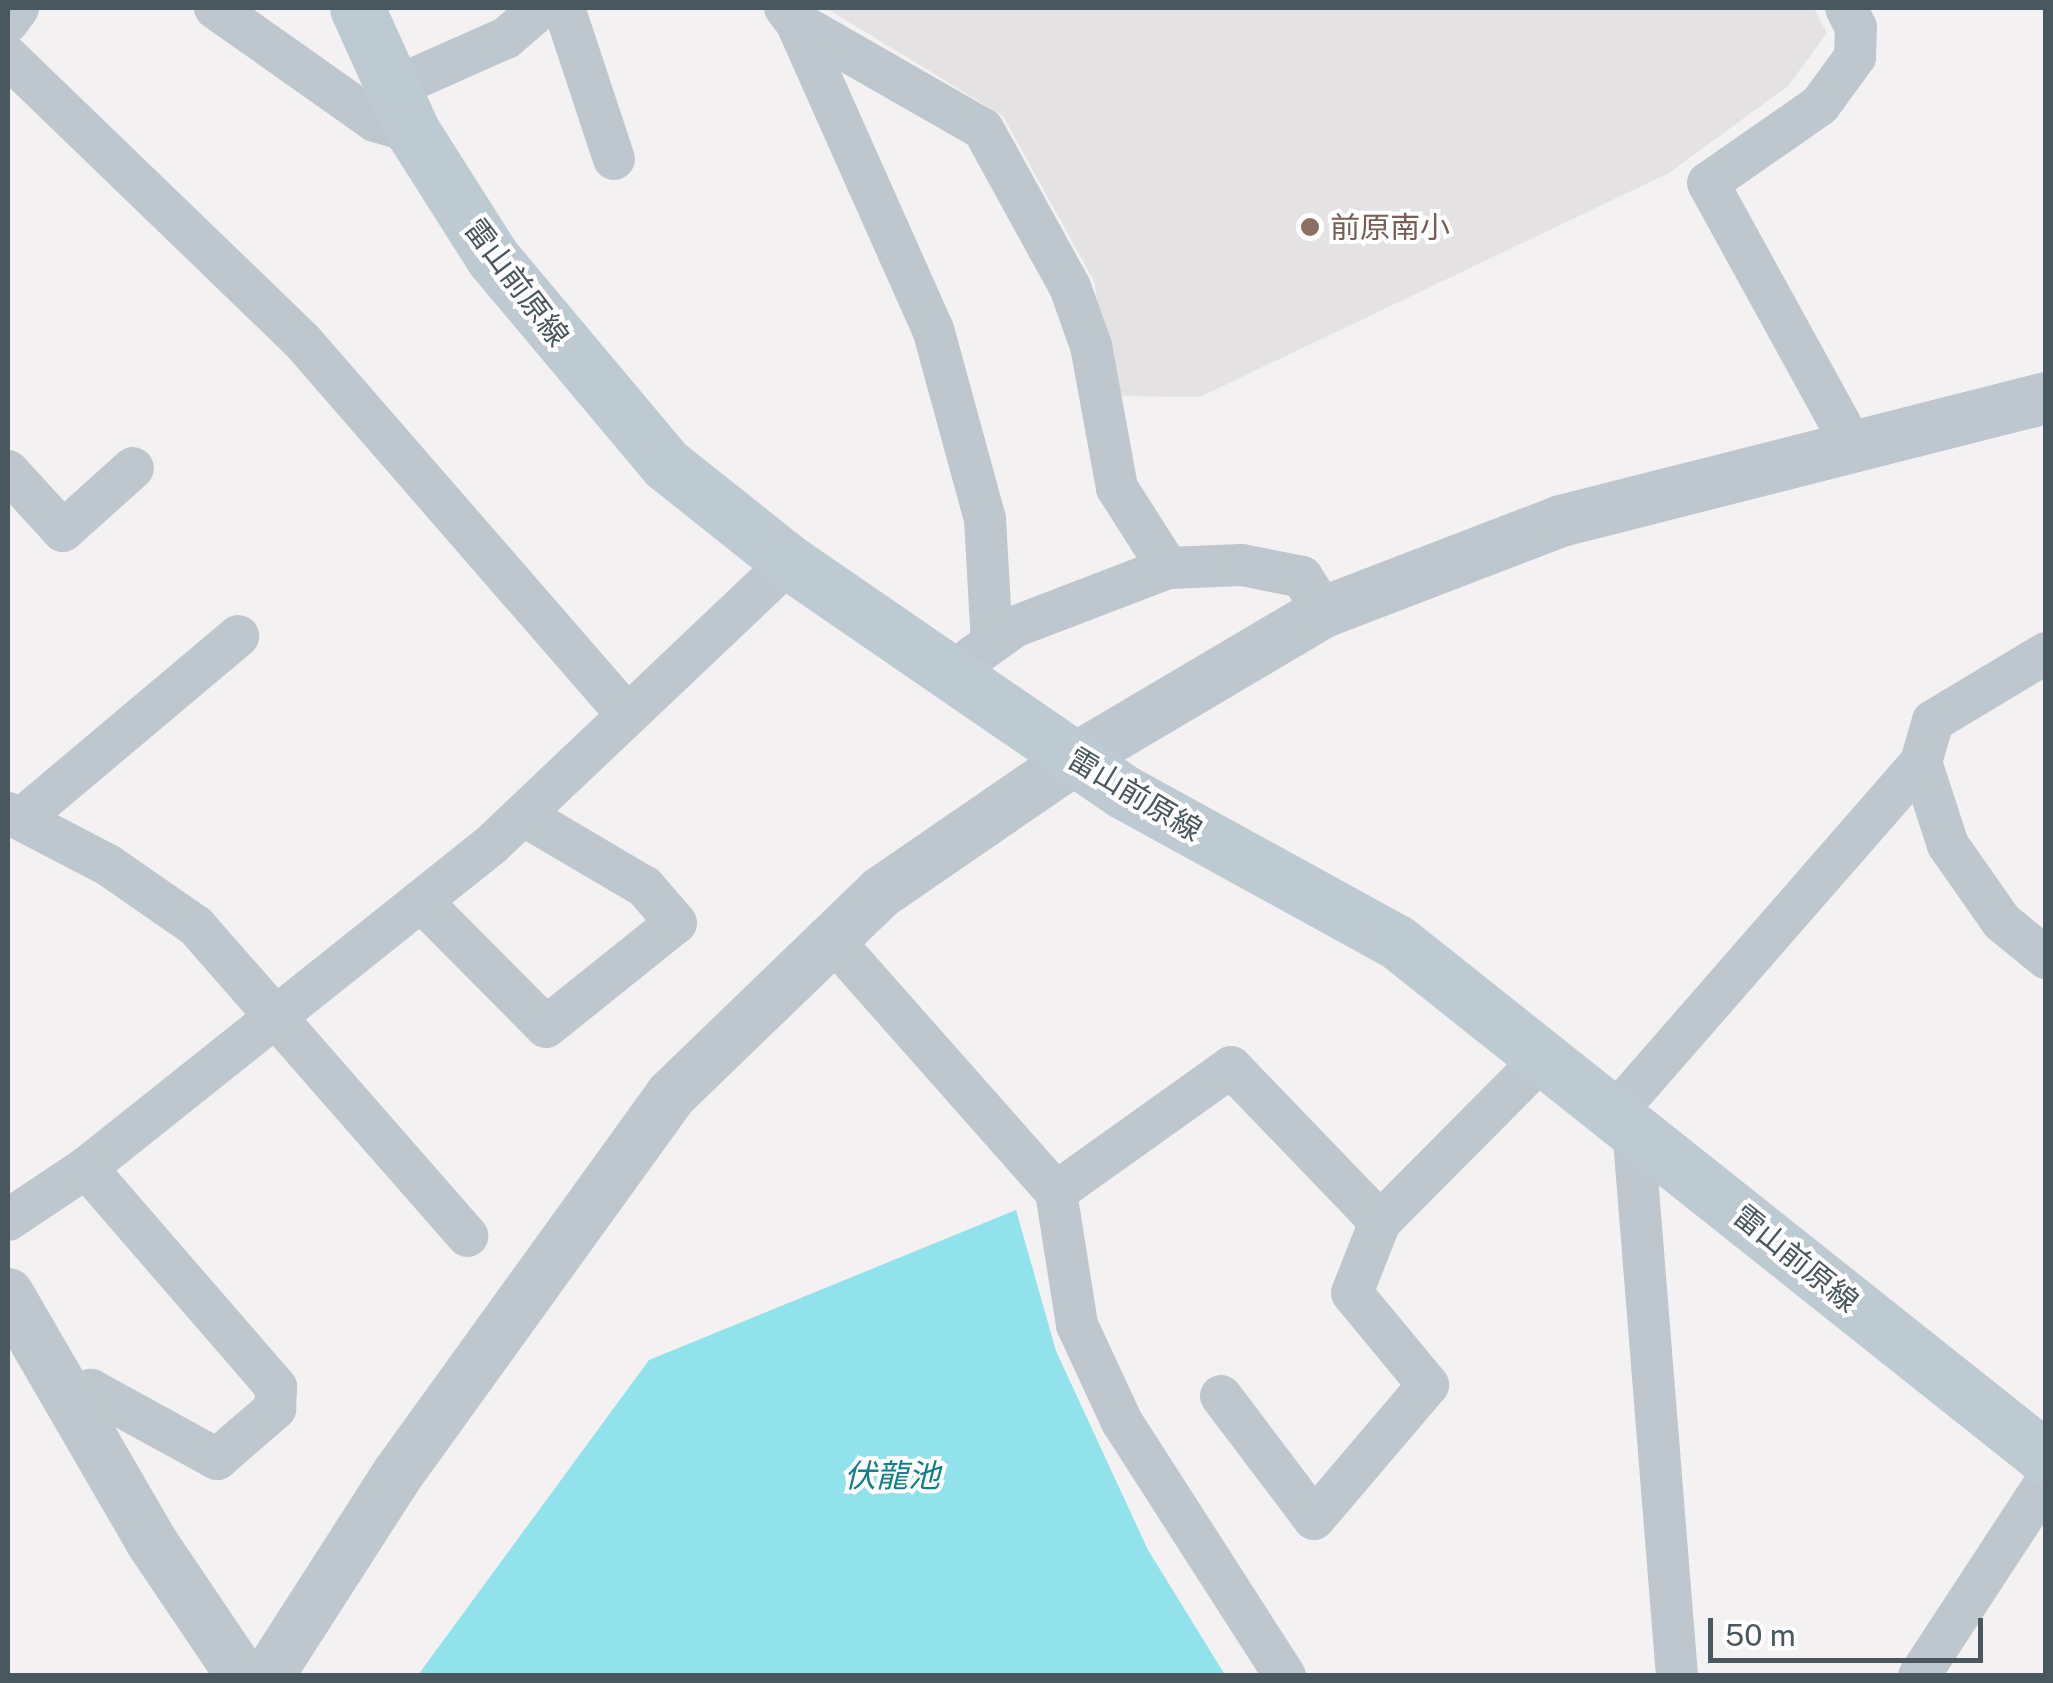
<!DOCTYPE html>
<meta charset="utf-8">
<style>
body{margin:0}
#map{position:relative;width:2053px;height:1683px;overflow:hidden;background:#f3f1f1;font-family:"Public Sans","Noto Sans JP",sans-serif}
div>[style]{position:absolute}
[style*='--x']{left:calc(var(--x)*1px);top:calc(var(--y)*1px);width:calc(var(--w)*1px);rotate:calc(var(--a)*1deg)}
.education>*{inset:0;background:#e4e2e3}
.water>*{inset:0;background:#91e2ea}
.minor>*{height:42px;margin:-21px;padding:0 21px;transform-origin:21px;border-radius:21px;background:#bdc7cd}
.tertiary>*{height:52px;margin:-26px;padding:0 26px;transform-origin:26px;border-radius:26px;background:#bdc7cd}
.secondary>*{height:55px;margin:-27.5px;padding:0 27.5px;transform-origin:27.5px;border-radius:27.5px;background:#becad2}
.dots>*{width:28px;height:28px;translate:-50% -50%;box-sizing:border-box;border:5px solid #fff;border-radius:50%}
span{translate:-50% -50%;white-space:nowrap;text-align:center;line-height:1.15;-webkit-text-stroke:8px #fff;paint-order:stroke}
.education-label{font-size:30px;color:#785e54}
.left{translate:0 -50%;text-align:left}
.street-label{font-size:30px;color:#49575e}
.water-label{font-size:32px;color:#11808b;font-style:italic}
.frame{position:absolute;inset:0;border:10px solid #49575e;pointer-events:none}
.scale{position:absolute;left:1708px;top:1618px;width:275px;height:45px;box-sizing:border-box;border:5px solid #49575e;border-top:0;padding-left:12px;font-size:30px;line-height:35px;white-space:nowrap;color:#49575e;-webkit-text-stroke:8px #fff;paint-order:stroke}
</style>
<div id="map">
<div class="education">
<div style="clip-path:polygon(826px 8px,1814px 8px,1827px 33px,1788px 86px,1669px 173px,1200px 397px,1113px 396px,1094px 281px,1003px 116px)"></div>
</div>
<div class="water">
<div style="clip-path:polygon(1016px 1210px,1056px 1351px,1148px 1550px,1225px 1675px,418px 1675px,649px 1360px)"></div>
</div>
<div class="minor">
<div style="--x:215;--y:8;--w:196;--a:35.2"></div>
<div style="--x:375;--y:121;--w:40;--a:16"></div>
<div style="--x:564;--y:8;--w:159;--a:71.7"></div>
<div style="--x:785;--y:8;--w:18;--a:52"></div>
<div style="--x:796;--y:22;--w:215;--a:29.8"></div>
<div style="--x:983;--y:129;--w:180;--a:61.2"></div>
<div style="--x:1070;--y:287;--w:63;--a:70.4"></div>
<div style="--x:1091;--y:346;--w:144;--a:79.6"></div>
<div style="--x:1117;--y:488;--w:95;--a:57.5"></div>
<div style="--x:1846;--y:8;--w:22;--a:63"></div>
<div style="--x:1856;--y:28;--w:29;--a:92"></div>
<div style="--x:1855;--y:57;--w:59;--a:126.1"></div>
<div style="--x:1820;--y:105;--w:136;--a:145.1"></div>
<div style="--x:1708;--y:183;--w:299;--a:61.2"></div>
<div style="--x:8;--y:22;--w:17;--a:-54"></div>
<div style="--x:796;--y:22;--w:336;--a:66"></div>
<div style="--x:933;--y:329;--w:197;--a:74.7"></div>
<div style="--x:985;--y:519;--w:124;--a:86.8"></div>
<div style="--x:8;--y:57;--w:410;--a:44"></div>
<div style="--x:303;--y:342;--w:494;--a:49"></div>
<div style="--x:393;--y:88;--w:124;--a:-23.9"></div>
<div style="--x:506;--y:38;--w:46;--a:-40.6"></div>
<div style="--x:8;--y:471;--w:81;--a:47.5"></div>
<div style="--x:63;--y:531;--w:94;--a:-42"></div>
<div style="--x:2046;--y:653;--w:132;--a:149"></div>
<div style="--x:1933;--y:721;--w:43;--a:106.3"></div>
<div style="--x:1921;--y:762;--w:87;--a:72"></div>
<div style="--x:1948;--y:845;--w:94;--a:55"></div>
<div style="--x:2002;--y:922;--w:57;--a:39.3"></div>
<div style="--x:971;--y:658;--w:53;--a:-35.8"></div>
<div style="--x:1014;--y:627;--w:165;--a:-21"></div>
<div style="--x:1168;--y:568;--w:74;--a:-2.3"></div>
<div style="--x:1242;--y:565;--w:61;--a:11.3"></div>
<div style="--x:1302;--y:577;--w:41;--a:57.8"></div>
<div style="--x:8;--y:813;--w:113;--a:27.5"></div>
<div style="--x:108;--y:865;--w:107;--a:34.7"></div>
<div style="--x:196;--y:926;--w:412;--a:48.8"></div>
<div style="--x:21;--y:819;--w:284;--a:-40.1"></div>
<div style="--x:421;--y:901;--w:177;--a:45.2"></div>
<div style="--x:546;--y:1027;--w:166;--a:-38.7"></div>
<div style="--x:676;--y:923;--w:48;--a:-130.7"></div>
<div style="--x:645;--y:887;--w:142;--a:-149.5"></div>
<div style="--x:832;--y:939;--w:338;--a:48.5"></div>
<div style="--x:1056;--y:1192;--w:135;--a:81"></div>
<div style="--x:1077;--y:1325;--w:107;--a:65.1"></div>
<div style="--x:1122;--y:1422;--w:302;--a:57.3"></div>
<div style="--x:1615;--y:1113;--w:466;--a:-48.9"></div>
<div style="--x:1633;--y:1127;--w:551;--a:85.42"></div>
<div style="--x:1056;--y:1192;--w:215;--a:-35.5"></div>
<div style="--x:1231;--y:1067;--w:215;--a:46.1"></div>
<div style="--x:8;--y:1220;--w:94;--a:-33.7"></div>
<div style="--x:86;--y:1168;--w:518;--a:-38.57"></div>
<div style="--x:491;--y:845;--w:411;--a:-43.5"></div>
<div style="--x:1221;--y:1396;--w:154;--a:52.9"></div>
<div style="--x:1314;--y:1519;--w:176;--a:-49.6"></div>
<div style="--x:1428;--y:1385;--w:119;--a:-129.6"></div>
<div style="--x:1352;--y:1293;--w:76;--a:-68.5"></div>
<div style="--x:1380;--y:1222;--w:233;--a:-45.2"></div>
<div style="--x:70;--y:1401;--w:24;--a:-28"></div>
<div style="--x:91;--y:1390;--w:144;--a:28.7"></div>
<div style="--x:217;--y:1459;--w:77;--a:-40.8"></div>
<div style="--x:275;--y:1409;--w:22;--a:-87"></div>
<div style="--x:276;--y:1387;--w:290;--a:-130.9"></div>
<div style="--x:1919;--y:1676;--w:232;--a:-56.8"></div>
</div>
<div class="tertiary">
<div style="--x:8;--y:1294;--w:285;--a:59.9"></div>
<div style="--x:151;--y:1541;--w:163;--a:56"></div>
<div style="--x:268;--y:1676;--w:239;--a:-57.3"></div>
<div style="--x:397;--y:1475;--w:468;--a:-54.2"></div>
<div style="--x:671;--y:1095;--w:291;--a:-44"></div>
<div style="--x:880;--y:893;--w:237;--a:-34.5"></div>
<div style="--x:1075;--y:759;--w:289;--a:-30.6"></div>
<div style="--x:1324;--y:612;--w:254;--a:-21"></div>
<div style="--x:1561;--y:521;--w:500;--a:-14.23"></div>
</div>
<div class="secondary">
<div style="--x:357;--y:8;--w:136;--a:65.7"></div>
<div style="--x:413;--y:132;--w:149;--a:57.6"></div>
<div style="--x:493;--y:258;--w:270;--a:50"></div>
<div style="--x:667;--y:465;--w:156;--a:38.5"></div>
<div style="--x:789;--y:562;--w:406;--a:34.5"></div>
<div style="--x:1124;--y:792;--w:311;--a:28.8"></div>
<div style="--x:1397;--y:942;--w:829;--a:38.49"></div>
</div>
<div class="dots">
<div style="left:1310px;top:227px;background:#8d6e63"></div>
</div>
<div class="education-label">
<span class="left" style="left:1330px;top:227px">前原南小</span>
</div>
<div class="street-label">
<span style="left:517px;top:282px;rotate:53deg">雷山前原線</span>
<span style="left:1135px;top:794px;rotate:31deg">雷山前原線</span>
<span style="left:1796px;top:1258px;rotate:39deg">雷山前原線</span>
</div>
<div class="water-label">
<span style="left:892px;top:1476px">伏龍池</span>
</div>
<div class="frame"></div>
<div class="scale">50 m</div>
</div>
